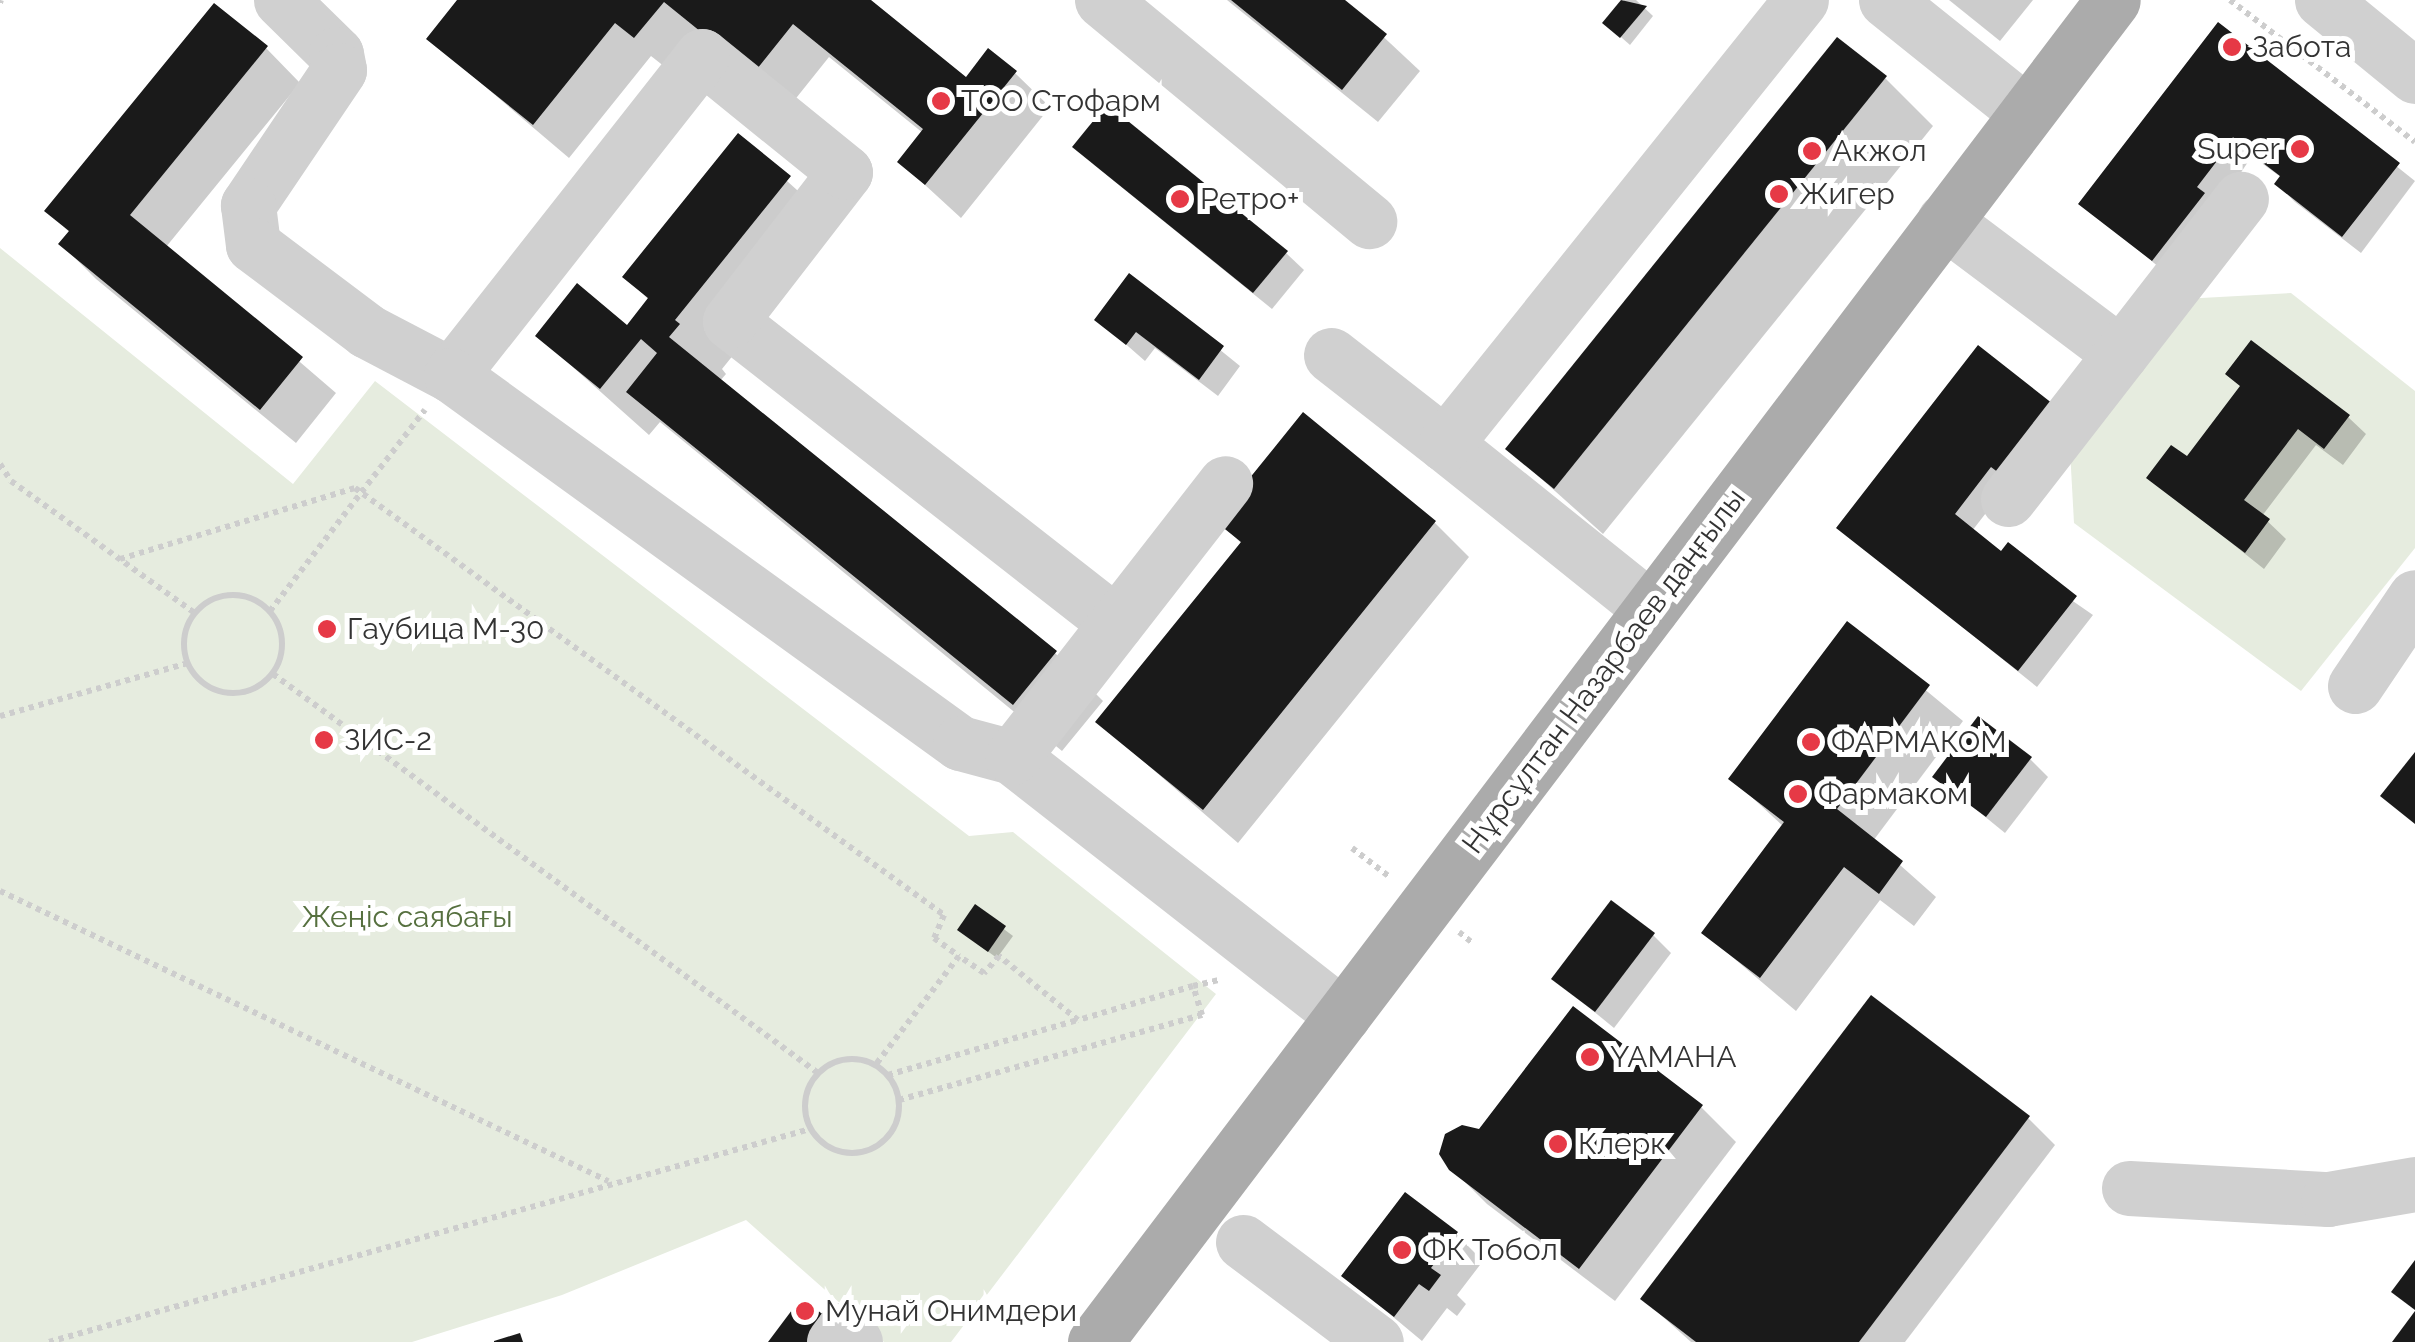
<!DOCTYPE html>
<meta charset="utf-8">
<style>
body{margin:0}
#map{position:relative;width:2415px;height:1342px;overflow:hidden;background:#fff;font-family:Raleway,sans-serif}
div>[style]{position:absolute}
[style*='--x']{left:calc(var(--x)*1px);top:calc(var(--y)*1px);width:calc(var(--w)*1px);rotate:calc(var(--a)*1deg)}
.green>*{inset:0;background:#e6ecdf}
.shadow>*{inset:0;background:#0003}
.building>*{inset:0;background:#1a1a1a}
.path>*{height:6px;margin-top:-3px;transform-origin:0;background:repeating-linear-gradient(90deg,#cdcdcd 0 5px,transparent 0 10px)}
.path>.ring{margin:-3px;padding:0;box-sizing:content-box;background:none;border:6px solid #cdcdcd;border-radius:50%}
.minor>*{height:55px;margin:-27.5px;padding:0 27.5px;transform-origin:27.5px;border-radius:27.5px;background:#d0d0d0}
.major>*{height:55px;margin:-27.5px;padding:0 27.5px;transform-origin:27.5px;border-radius:27.5px;background:#ababab}
.dots>*{width:28px;height:28px;translate:-50% -50%;box-sizing:border-box;border:5px solid #fff;border-radius:50%}
span{translate:-50% -50%;white-space:nowrap;text-align:center;line-height:1.15;-webkit-text-stroke:10px #fff;paint-order:stroke}
.poi-label{font-size:30px;color:#333}
.left{translate:0 -50%;text-align:left}
.right{translate:-100% -50%;text-align:right}
.street-label{font-size:30px;color:#333}
.park-label{font-size:30px;color:#56703f}
</style>
<div id="map">
<div class="green">
<div style="clip-path:polygon(0 248px,293px 484px,375px 381px,969px 836px,1013px 832px,1216px 994px,951px 1342px,884px 1342px,746px 1220px,562px 1295px,412px 1342px,0 1342px)"></div>
<div style="clip-path:polygon(2291px 293px,2415px 391px,2415px 548px,2301px 691px,2074px 523px,2070px 450px,2183px 299px)"></div>
</div>
<div class="shadow">
<div style="clip-path:polygon(460px 0,867px 0,966px 81px,1015px 73px,1050px 107px,961px 218px,900px 162px,923px 133px,829px 57px,789px 107px,670px 71px,651px 56px,569px 158px,429px 39px)"></div>
<div style="clip-path:polygon(1227px 0,1344px 0,1420px 71px,1378px 122px)"></div>
<div style="clip-path:polygon(1624px 0,1636px 0,1653px 16px,1630px 45px,1605px 23px)"></div>
<div style="clip-path:polygon(1949px 0,2033px 0,2000px 41px)"></div>
<div style="clip-path:polygon(2219px 25px,2415px 181px,2361px 253px,2295px 202px,2277px 184px,2282px 178px,2252px 156px,2171px 277px,2081px 203px)"></div>
<div style="clip-path:polygon(266px 48px,300px 83px,166px 247px,336px 393px,296px 443px,96px 279px,61px 244px,70px 233px,48px 210px)"></div>
<div style="clip-path:polygon(1885px 78px,1933px 126px,1603px 534px,1508px 449px)"></div>
<div style="clip-path:polygon(738px 137px,837px 226px,722px 369px,726px 374px,720px 381px,1055px 653px,1103px 701px,1062px 751px,660px 422px,649px 435px,538px 336px,628px 328px,650px 301px,626px 277px)"></div>
<div style="clip-path:polygon(1093px 164px,1286px 253px,1304px 270px,1272px 309px)"></div>
<div style="clip-path:polygon(1130px 277px,1240px 366px,1218px 396px,1155px 348px,1145px 361px,1097px 319px)"></div>
<div style="clip-path:polygon(1979px 349px,2010px 482px,1972px 531px,2093px 615px,2037px 687px,1839px 528px)"></div>
<div style="clip-path:polygon(2242px 387px,2348px 417px,2366px 434px,2343px 465px,2316px 445px,2262px 516px,2286px 539px,2264px 569px,2150px 478px,2188px 460px)"></div>
<div style="clip-path:polygon(1219px 521px,1434px 522px,1469px 557px,1238px 843px,1098px 722px,1242px 544px)"></div>
<div style="clip-path:polygon(1847px 625px,1963px 721px,1873px 841px,1936px 897px,1914px 926px,1880px 900px,1796px 1011px,1704px 933px,1784px 827px,1731px 778px)"></div>
<div style="clip-path:polygon(2030px 759px,2048px 777px,2005px 833px,1935px 776px)"></div>
<div style="clip-path:polygon(976px 908px,1013px 936px,997px 958px,969px 938px)"></div>
<div style="clip-path:polygon(1653px 935px,1671px 953px,1614px 1028px,1554px 979px)"></div>
<div style="clip-path:polygon(1574px 1010px,1701px 1107px,1736px 1142px,1615px 1301px,1487px 1204px,1451px 1168px)"></div>
<div style="clip-path:polygon(2028px 1118px,2055px 1145px,1905px 1342px,1691px 1342px,1643px 1299px)"></div>
<div style="clip-path:polygon(1456px 1234px,1483px 1261px,1457px 1295px,1466px 1304px,1457px 1316px,1447px 1308px,1422px 1341px,1344px 1276px)"></div>
</div>
<div class="building">
<div style="clip-path:polygon(457px 0,871px 0,966px 77px,988px 48px,1017px 71px,925px 185px,897px 162px,923px 129px,793px 24px,753px 74px,664px 2px,634px 38px,615px 23px,533px 125px,426px 39px)"></div>
<div style="clip-path:polygon(1231px 0,1345px 0,1387px 34px,1342px 90px)"></div>
<div style="clip-path:polygon(1621px 0,1647px 6px,1620px 38px,1602px 23px)"></div>
<div style="clip-path:polygon(214px 3px,268px 46px,130px 215px,303px 357px,260px 410px,58px 244px,69px 231px,44px 211px)"></div>
<div style="clip-path:polygon(2218px 22px,2400px 163px,2342px 237px,2274px 184px,2280px 176px,2233px 140px,2197px 187px,2205px 193px,2152px 261px,2078px 204px)"></div>
<div style="clip-path:polygon(1837px 37px,1887px 76px,1554px 489px,1505px 449px)"></div>
<div style="clip-path:polygon(1107px 104px,1288px 251px,1253px 293px,1072px 147px)"></div>
<div style="clip-path:polygon(738px 133px,791px 176px,675px 320px,680px 324px,669px 337px,1057px 651px,1013px 705px,626px 392px,657px 353px,641px 339px,600px 389px,535px 336px,577px 283px,627px 325px,648px 298px,622px 277px)"></div>
<div style="clip-path:polygon(1129px 273px,1224px 346px,1199px 380px,1136px 332px,1126px 345px,1094px 320px)"></div>
<div style="clip-path:polygon(2251px 340px,2350px 415px,2324px 449px,2298px 429px,2244px 500px,2270px 519px,2245px 553px,2146px 478px,2171px 445px,2187px 456px,2240px 386px,2225px 374px)"></div>
<div style="clip-path:polygon(1978px 345px,2053px 404px,1999px 473px,1991px 467px,1955px 514px,2001px 551px,2008px 542px,2077px 596px,2018px 671px,1836px 528px)"></div>
<div style="clip-path:polygon(1303px 412px,1436px 521px,1203px 810px,1095px 722px,1241px 542px,1215px 521px)"></div>
<div style="clip-path:polygon(1847px 621px,1930px 685px,1837px 809px,1903px 861px,1879px 894px,1844px 867px,1760px 978px,1701px 933px,1784px 822px,1728px 779px)"></div>
<div style="clip-path:polygon(1978px 716px,2032px 757px,1986px 817px,1932px 777px)"></div>
<div style="clip-path:polygon(2415px 752px,2415px 824px,2380px 796px)"></div>
<div style="clip-path:polygon(1611px 900px,1655px 933px,1595px 1012px,1551px 979px)"></div>
<div style="clip-path:polygon(975px 904px,1006px 926px,988px 952px,957px 930px)"></div>
<div style="clip-path:polygon(1871px 995px,2030px 1116px,1859px 1342px,1696px 1342px,1640px 1299px)"></div>
<div style="clip-path:polygon(1573px 1006px,1703px 1105px,1579px 1269px,1449px 1170px,1439px 1154px,1445px 1134px,1462px 1125px,1479px 1129px)"></div>
<div style="clip-path:polygon(1405px 1192px,1458px 1232px,1431px 1268px,1441px 1275px,1429px 1291px,1419px 1284px,1394px 1317px,1341px 1276px)"></div>
<div style="clip-path:polygon(2415px 1260px,2415px 1310px,2391px 1292px)"></div>
<div style="clip-path:polygon(801px 1298px,837px 1325px,824px 1342px,768px 1342px)"></div>
<div style="clip-path:polygon(2415px 1311px,2415px 1342px,2392px 1342px)"></div>
<div style="clip-path:polygon(520px 1333px,523px 1342px,494px 1342px,494px 1341px)"></div>
</div>
<div class="path">
<div style="--x:2230;--y:0;--w:233;--a:37.5"></div>
<div style="--x:0;--y:3;--w:3;--a:-72"></div>
<div style="--x:0;--y:464;--w:20;--a:57"></div>
<div style="--x:11;--y:481;--w:226;--a:35.7"></div>
<div style="--x:120;--y:559;--w:245;--a:-16.8"></div>
<div style="--x:355;--y:488;--w:727;--a:35.94"></div>
<div style="--x:944;--y:915;--w:25;--a:113"></div>
<div style="--x:934;--y:938;--w:31;--a:36"></div>
<div style="--x:959;--y:956;--w:136;--a:127.5"></div>
<div class="ring" style="left:184px;top:595px;width:92px;height:92px"></div>
<div style="--x:270;--y:611;--w:254;--a:-52.4"></div>
<div style="--x:273;--y:674;--w:675;--a:36.21"></div>
<div style="--x:0;--y:716;--w:195;--a:-15.7"></div>
<div style="--x:1352;--y:848;--w:49;--a:37.6"></div>
<div style="--x:0;--y:891;--w:674;--a:25.5"></div>
<div style="--x:1459;--y:932;--w:19;--a:39"></div>
<div style="--x:1193;--y:986;--w:28;--a:-13"></div>
<div class="ring" style="left:805px;top:1059px;width:88px;height:88px"></div>
<div style="--x:888;--y:1075;--w:197;--a:-16.2"></div>
<div style="--x:899;--y:1100;--w:315;--a:-15.7"></div>
<div style="--x:1202;--y:1015;--w:30;--a:-107"></div>
<div style="--x:1193;--y:986;--w:120;--a:163.5"></div>
<div style="--x:1078;--y:1020;--w:102;--a:-141"></div>
<div style="--x:999;--y:956;--w:23;--a:131"></div>
<div style="--x:984;--y:973;--w:30;--a:-146"></div>
<div style="--x:49;--y:1342;--w:790;--a:-15.64"></div>
</div>
<div class="minor">
<div style="--x:281;--y:0;--w:77;--a:44.5"></div>
<div style="--x:336;--y:54;--w:16;--a:79"></div>
<div style="--x:339;--y:70;--w:163;--a:124"></div>
<div style="--x:248;--y:205;--w:40;--a:82.9"></div>
<div style="--x:253;--y:245;--w:143;--a:37"></div>
<div style="--x:367;--y:331;--w:95;--a:27.6"></div>
<div style="--x:1102;--y:0;--w:347;--a:39.6"></div>
<div style="--x:1886;--y:0;--w:179;--a:38.7"></div>
<div style="--x:2322;--y:0;--w:120;--a:39.3"></div>
<div style="--x:1944;--y:221;--w:221;--a:36.9"></div>
<div style="--x:1331;--y:355;--w:145;--a:38"></div>
<div style="--x:2008;--y:499;--w:380;--a:-52.2"></div>
<div style="--x:1651;--y:609;--w:264;--a:-141.3"></div>
<div style="--x:1445;--y:444;--w:569;--a:-51.28"></div>
<div style="--x:1116;--y:623;--w:490;--a:-142"></div>
<div style="--x:730;--y:321;--w:188;--a:-52.3"></div>
<div style="--x:845;--y:172;--w:184;--a:-141"></div>
<div style="--x:702;--y:56;--w:406;--a:128.2"></div>
<div style="--x:451;--y:375;--w:628;--a:35.87"></div>
<div style="--x:960;--y:743;--w:54;--a:15.1"></div>
<div style="--x:1012;--y:757;--w:420;--a:38"></div>
<div style="--x:2355;--y:686;--w:107;--a:-56"></div>
<div style="--x:1012;--y:757;--w:347;--a:-52.1"></div>
<div style="--x:2129;--y:1188;--w:199;--a:3.2"></div>
<div style="--x:2328;--y:1199;--w:88;--a:-9.8"></div>
<div style="--x:1243;--y:1242;--w:166;--a:36.9"></div>
<div style="--x:834;--y:1342;--w:15;--a:-53"></div>
<div style="--x:843;--y:1330;--w:17;--a:45"></div>
</div>
<div class="major">
<div style="--x:1095;--y:1342;--w:1684;--a:-52.82"></div>
</div>
<div class="dots">
<div style="left:2232px;top:47px;background:#e63946"></div>
<div style="left:941px;top:101px;background:#e63946"></div>
<div style="left:2300px;top:149px;background:#e63946"></div>
<div style="left:1812px;top:151px;background:#e63946"></div>
<div style="left:1779px;top:194px;background:#e63946"></div>
<div style="left:1180px;top:199px;background:#e63946"></div>
<div style="left:327px;top:629px;background:#e63946"></div>
<div style="left:324px;top:740px;background:#e63946"></div>
<div style="left:1811px;top:742px;background:#e63946"></div>
<div style="left:1798px;top:794px;background:#e63946"></div>
<div style="left:1590px;top:1057px;background:#e63946"></div>
<div style="left:1558px;top:1144px;background:#e63946"></div>
<div style="left:1402px;top:1250px;background:#e63946"></div>
<div style="left:805px;top:1311px;background:#e63946"></div>
</div>
<div class="poi-label">
<span class="left" style="left:2252px;top:47px">Забота</span>
<span class="left" style="left:961px;top:101px">ТОО Стофарм</span>
<span class="right" style="left:2280px;top:149px">Super</span>
<span class="left" style="left:1832px;top:151px">Акжол</span>
<span class="left" style="left:1799px;top:194px">Жигер</span>
<span class="left" style="left:1200px;top:199px">Ретро+</span>
<span class="left" style="left:347px;top:629px">Гаубица М-30</span>
<span class="left" style="left:344px;top:740px">ЗИС-2</span>
<span class="left" style="left:1831px;top:742px">ФАРМАКОМ</span>
<span class="left" style="left:1818px;top:794px">Фармаком</span>
<span class="left" style="left:1610px;top:1057px">YAMAHA</span>
<span class="left" style="left:1578px;top:1144px">Клерк</span>
<span class="left" style="left:1422px;top:1250px">ФК Тобол</span>
<span class="left" style="left:825px;top:1311px">Мунай Онимдери</span>
</div>
<div class="street-label">
<span style="left:1604px;top:671px;rotate:-53deg">Нұрсұлтан Назарбаев даңғылы</span>
</div>
<div class="park-label">
<span style="left:407px;top:917px">Жеңіс саябағы</span>
</div>
</div>
